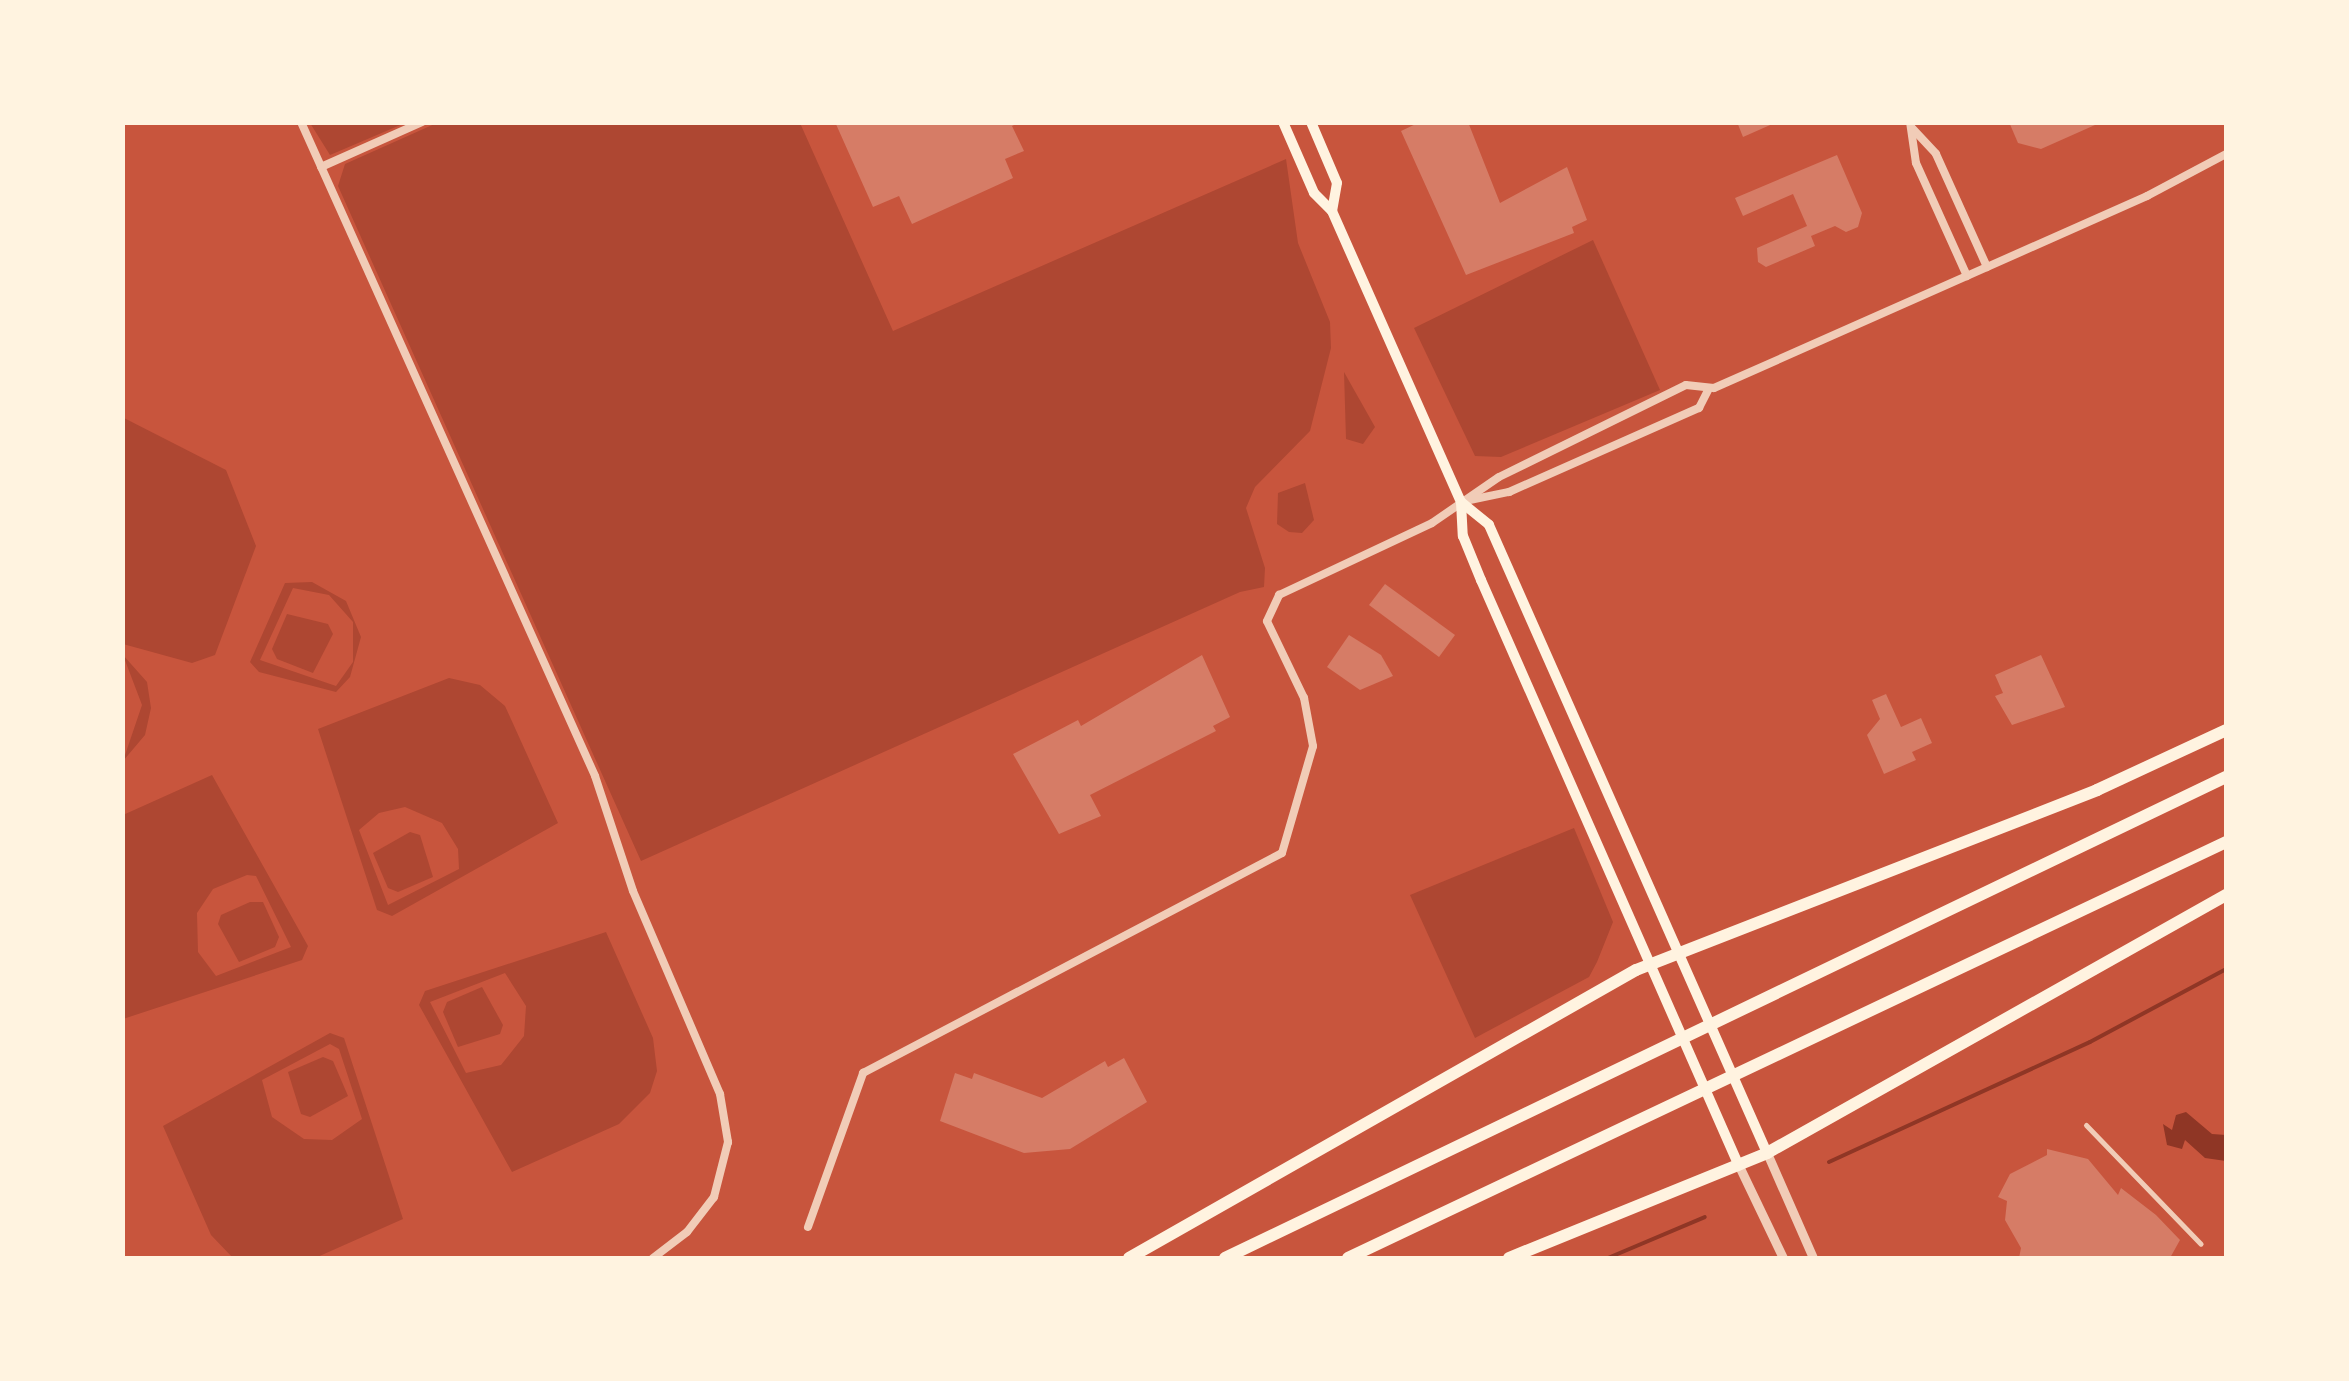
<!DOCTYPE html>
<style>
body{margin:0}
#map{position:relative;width:2349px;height:1381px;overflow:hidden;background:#c8553d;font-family:Barlow,sans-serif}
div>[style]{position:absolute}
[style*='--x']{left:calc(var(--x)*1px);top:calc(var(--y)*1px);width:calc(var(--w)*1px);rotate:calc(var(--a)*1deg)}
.green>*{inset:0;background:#ae4732}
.water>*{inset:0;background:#8f3625}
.stream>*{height:4px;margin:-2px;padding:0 2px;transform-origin:2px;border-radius:2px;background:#8f3625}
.building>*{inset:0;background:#d67c66}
.pedestrian>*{height:5px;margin:-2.5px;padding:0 2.5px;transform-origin:2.5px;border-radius:2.5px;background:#f1ccb7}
.minor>*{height:8px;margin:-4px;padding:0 4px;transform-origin:4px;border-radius:4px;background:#f1ccb7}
.tertiary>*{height:9px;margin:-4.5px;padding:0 4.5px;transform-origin:4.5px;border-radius:4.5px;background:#f1ccb7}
.secondary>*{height:10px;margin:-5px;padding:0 5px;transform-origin:5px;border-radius:5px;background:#fff3e0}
.motorway>*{height:12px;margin:-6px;padding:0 6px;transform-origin:6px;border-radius:6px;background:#fff3e0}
span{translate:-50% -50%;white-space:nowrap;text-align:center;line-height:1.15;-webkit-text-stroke:8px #fff3e0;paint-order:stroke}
.frame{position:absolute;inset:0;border:125px solid #fff3e0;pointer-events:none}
</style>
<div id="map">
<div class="green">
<div style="clip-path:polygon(439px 122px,800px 123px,893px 331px,1286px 159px,1298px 243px,1330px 322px,1331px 348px,1310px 431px,1255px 487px,1246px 508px,1265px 568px,1264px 587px,1240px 592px,641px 861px,338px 186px,345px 164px)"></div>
<div style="clip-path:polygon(310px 123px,405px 123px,330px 155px)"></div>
<div style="clip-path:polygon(1593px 240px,1660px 390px,1501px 457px,1475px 456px,1414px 328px)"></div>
<div style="clip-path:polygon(1344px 372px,1375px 427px,1363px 444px,1346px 439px)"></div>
<div style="clip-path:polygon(124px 418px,226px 470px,256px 546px,215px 655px,192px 663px,123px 644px)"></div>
<div style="clip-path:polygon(1305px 483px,1314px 520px,1302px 533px,1289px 532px,1277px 524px,1278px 493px)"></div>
<div style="clip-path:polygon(evenodd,312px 582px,346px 601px,361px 637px,350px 677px,336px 692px,259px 672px,250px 662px,285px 583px,312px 582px,293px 588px,329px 595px,353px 622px,353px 662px,336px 686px,260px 660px,293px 588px)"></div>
<div style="clip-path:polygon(287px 614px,328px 624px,333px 634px,313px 673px,277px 659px,272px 649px)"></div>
<div style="clip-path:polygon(123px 655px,147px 682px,151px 708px,145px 735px,123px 761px,142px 705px)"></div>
<div style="clip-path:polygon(evenodd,449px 678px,480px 685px,505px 706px,558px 823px,392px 916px,377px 910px,318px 729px,449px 678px,405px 807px,442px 823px,458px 849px,459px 869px,388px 905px,359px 830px,379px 813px,405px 807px)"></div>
<div style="clip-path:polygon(evenodd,212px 775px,308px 946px,302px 960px,123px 1019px,123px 815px,212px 775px,247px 875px,256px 876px,291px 947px,216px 976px,198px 952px,197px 913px,213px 889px,247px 875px)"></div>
<div style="clip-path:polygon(1574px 828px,1613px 922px,1597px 962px,1589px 977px,1475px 1038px,1410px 895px)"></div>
<div style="clip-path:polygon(410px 832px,420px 835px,433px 877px,398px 892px,388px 888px,373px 853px)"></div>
<div style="clip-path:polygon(250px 902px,263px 902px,279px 937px,275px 947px,239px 962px,218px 924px,221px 915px)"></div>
<div style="clip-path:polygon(evenodd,606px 932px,653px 1038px,657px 1071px,650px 1093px,619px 1124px,512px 1172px,419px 1005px,425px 991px,606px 932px,505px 973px,526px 1006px,524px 1036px,501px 1065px,466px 1073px,430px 1002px,505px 973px)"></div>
<div style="clip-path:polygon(482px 987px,503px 1025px,500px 1034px,458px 1047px,443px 1012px,447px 1002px)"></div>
<div style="clip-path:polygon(evenodd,330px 1033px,344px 1038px,403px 1219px,315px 1258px,233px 1258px,211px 1235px,163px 1126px,330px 1033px,330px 1044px,339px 1049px,362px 1119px,332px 1140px,304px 1139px,272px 1117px,262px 1080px,330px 1044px)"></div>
<div style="clip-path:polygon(323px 1057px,333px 1061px,348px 1096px,310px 1117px,301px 1114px,288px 1072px)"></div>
</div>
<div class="water">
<div style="clip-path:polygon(2176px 1115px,2186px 1112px,2212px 1134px,2226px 1135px,2226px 1161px,2205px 1158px,2185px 1140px,2182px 1149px,2167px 1145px,2163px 1124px,2172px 1130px)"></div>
</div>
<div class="stream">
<div style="--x:1829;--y:1162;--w:287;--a:-24.7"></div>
<div style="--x:2090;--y:1042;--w:154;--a:-28.2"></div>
<div style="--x:1608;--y:1258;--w:105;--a:-22.9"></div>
</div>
<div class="building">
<div style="clip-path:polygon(835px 122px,1020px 122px,1012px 126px,1024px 151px,1005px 159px,1013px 178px,912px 224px,899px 196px,873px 207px)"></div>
<div style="clip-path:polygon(1420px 122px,1468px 122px,1500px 203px,1567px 167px,1587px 220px,1572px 227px,1574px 233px,1466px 275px,1401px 131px)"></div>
<div style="clip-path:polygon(1737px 122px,1777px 122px,1743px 137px)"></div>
<div style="clip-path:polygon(2009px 122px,2094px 122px,2095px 125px,2041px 149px,2018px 143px)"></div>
<div style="clip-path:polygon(1837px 155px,1862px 213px,1858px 227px,1846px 232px,1835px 226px,1811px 236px,1815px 246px,1766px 267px,1758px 262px,1757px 248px,1807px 226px,1793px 194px,1743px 216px,1735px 198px)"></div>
<div style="clip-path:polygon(1385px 584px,1455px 635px,1439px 657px,1369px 605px)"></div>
<div style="clip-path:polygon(1349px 635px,1381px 655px,1393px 676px,1360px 690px,1327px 667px)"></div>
<div style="clip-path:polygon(1202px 655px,1230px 717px,1213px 726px,1216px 731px,1090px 795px,1101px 816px,1059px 834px,1013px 754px,1078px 720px,1081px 726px)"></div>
<div style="clip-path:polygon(2041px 655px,2065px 707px,2012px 725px,1995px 696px,2003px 693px,1995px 675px)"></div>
<div style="clip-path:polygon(1886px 694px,1901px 727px,1921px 718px,1932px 743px,1912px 752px,1916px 760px,1884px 774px,1867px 735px,1880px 719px,1872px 700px)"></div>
<div style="clip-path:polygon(1124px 1058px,1147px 1102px,1070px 1149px,1024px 1153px,940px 1121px,955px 1073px,972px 1079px,974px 1073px,1042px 1098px,1105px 1061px,1108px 1067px)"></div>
<div style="clip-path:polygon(2047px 1149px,2088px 1159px,2118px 1195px,2121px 1188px,2156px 1215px,2180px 1240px,2170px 1258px,2019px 1258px,2021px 1248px,2005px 1220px,2007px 1201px,1998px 1197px,2010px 1174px,2047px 1155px)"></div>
</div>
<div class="pedestrian">
<div style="--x:2086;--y:1125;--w:165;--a:46"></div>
</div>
<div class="minor">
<div style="--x:301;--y:122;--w:717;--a:65.79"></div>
<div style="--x:595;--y:776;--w:121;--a:71.7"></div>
<div style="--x:633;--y:891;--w:221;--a:66.8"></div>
<div style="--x:720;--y:1094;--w:49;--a:80.5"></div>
<div style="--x:728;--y:1142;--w:57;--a:104.3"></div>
<div style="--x:714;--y:1197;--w:44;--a:127.6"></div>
<div style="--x:687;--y:1232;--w:43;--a:142.6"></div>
<div style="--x:1910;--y:122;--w:41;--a:81.7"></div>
<div style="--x:1916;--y:163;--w:124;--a:65.7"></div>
<div style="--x:1912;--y:128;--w:35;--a:47"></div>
<div style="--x:1936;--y:154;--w:124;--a:65.7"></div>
<div style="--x:321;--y:167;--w:111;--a:-24"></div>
<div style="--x:1465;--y:501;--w:45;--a:-11.6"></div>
<div style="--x:1509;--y:492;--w:208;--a:-23.9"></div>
<div style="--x:1699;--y:408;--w:20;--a:-63"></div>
<div style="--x:808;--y:1227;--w:164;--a:-70.3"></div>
<div style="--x:863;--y:1073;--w:473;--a:-27.7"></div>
<div style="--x:1282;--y:853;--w:111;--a:-73.8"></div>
<div style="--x:1313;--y:746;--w:49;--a:-100.6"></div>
<div style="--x:1304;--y:698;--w:85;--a:-115.7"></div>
<div style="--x:1267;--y:621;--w:29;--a:-65"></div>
<div style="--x:1279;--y:595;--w:169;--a:-25.2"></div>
<div style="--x:1432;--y:523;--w:81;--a:-34.5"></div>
<div style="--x:1499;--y:477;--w:208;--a:-26.2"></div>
<div style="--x:1686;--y:385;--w:28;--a:6"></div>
<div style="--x:1714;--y:388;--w:474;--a:-23.9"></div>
<div style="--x:2147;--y:196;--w:89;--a:-28"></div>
</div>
<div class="tertiary">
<div style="--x:1767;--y:1153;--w:115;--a:66.3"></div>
<div style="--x:1739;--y:1166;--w:102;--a:64.4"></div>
</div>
<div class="secondary">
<div style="--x:1283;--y:122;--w:77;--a:66.4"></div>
<div style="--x:1314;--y:193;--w:25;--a:45"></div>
<div style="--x:1332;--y:211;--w:318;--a:66.1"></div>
<div style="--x:1461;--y:502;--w:34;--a:87"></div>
<div style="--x:1463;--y:536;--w:48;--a:67.8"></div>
<div style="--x:1481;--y:580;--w:640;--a:66.24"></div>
<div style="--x:1311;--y:122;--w:66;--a:66.9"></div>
<div style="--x:1337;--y:183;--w:28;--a:100"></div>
<div style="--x:1461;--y:502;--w:36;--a:39"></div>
<div style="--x:1489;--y:525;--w:687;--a:66.12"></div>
</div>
<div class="motorway">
<div style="--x:1129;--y:1258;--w:583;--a:-29.6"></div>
<div style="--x:1636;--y:970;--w:495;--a:-21.3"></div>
<div style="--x:2097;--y:790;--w:142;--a:-24.9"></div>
<div style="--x:1225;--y:1258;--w:1111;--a:-25.67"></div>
<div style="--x:1348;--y:1258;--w:972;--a:-25.35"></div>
<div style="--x:1509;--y:1258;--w:279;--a:-22.1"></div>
<div style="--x:1767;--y:1153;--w:527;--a:-29.34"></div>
</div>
<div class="frame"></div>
</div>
